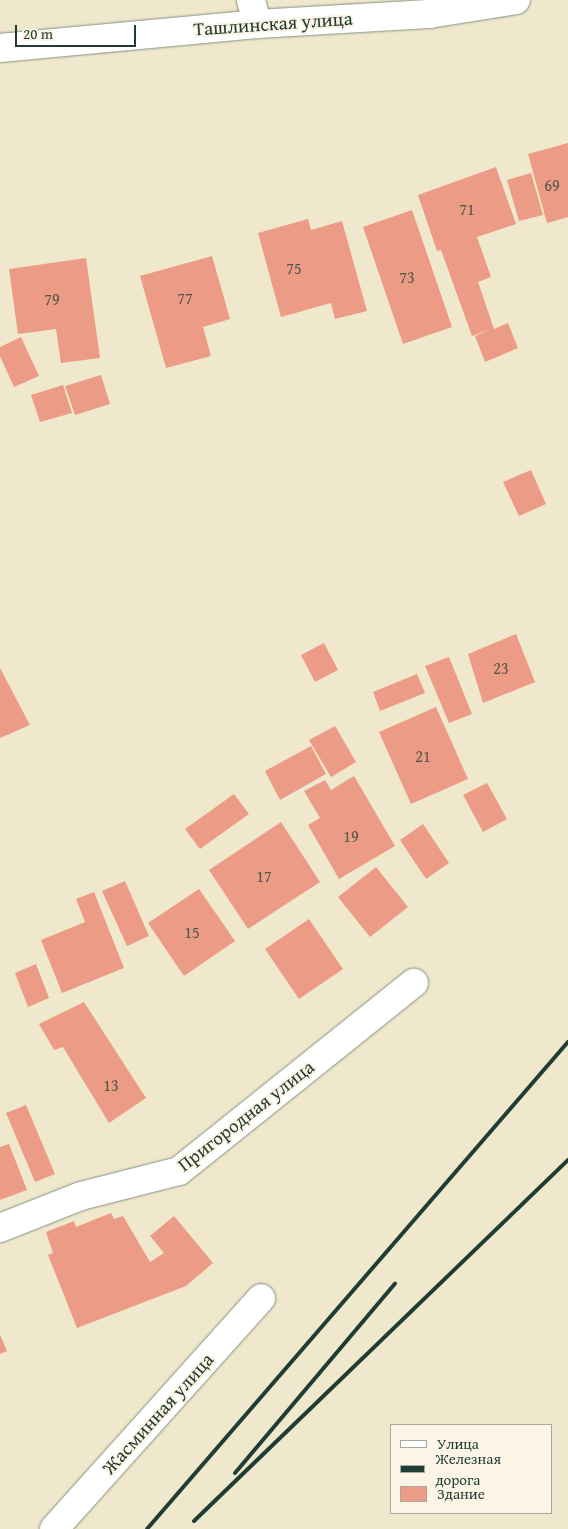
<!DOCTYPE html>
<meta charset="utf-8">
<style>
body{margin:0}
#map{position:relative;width:568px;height:1529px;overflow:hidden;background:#efe8cc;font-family:"Gentium Book Plus",serif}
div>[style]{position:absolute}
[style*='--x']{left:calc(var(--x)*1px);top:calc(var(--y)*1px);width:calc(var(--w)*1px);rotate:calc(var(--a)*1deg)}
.building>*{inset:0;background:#ec9c86}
.roads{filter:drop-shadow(0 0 1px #879280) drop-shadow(0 0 1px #879280)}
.street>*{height:28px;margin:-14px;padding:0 14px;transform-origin:14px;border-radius:14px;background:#fff}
.rail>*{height:4px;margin:-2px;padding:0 2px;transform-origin:2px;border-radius:2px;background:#1f3d34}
span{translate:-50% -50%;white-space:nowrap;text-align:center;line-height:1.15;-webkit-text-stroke:4px #fcf5e5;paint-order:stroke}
.number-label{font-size:16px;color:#525548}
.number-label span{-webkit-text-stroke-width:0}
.street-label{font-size:19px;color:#1f3d34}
.legend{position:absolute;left:390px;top:1424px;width:162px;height:90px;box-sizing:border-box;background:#fcf5e5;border:1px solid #a4ab9e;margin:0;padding:6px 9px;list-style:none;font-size:15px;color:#1f3d34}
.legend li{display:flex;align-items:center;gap:10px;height:25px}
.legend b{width:25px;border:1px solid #a4ab9e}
.scale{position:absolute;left:15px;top:25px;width:121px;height:22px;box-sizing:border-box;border:2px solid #1f3d34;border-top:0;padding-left:6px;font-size:15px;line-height:18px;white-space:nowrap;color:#1f3d34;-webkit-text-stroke:4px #fcf5e5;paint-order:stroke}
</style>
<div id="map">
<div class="building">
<div style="clip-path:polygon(568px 143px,568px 217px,547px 223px,528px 154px)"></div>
<div style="clip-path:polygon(496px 167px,516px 224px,477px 237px,491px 277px,478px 282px,494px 329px,508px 323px,518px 348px,485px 362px,475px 336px,491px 329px,472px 336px,441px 250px,437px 251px,418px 195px)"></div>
<div style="clip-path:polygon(531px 173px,543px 215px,519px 221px,507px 180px)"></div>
<div style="clip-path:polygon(412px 210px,452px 327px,403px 344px,363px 227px)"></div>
<div style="clip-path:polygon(308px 219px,311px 230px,342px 221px,367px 311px,335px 319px,331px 303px,281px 317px,258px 233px)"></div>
<div style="clip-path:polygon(212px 256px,230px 319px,203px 327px,211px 356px,166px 368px,140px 276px)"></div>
<div style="clip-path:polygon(86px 258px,100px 358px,61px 363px,56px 329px,18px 334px,9px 269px)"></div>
<div style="clip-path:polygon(21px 337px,39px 376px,14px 387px,0 356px,0 347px)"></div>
<div style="clip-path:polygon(101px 375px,110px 404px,75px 415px,65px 386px)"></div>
<div style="clip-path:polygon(63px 385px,72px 413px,40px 422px,31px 395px)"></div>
<div style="clip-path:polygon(531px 470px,546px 504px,519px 516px,503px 482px)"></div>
<div style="clip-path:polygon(516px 634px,535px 682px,483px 703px,468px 654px)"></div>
<div style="clip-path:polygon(324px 643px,338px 670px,315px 682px,301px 655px)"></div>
<div style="clip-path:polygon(449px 657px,472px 714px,449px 723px,425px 666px)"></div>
<div style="clip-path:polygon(0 668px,30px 725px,0 738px)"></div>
<div style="clip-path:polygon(417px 674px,425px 693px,380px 711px,373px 692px)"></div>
<div style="clip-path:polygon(436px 707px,468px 779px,411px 804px,379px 732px)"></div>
<div style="clip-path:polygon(335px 726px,356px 762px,331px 777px,309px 740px)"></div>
<div style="clip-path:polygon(311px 746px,326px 774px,280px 800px,265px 771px)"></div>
<div style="clip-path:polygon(354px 776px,395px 846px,339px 879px,308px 825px,320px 818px,304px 791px,325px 780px,331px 790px)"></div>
<div style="clip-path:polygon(487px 783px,507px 819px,483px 832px,463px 795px)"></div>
<div style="clip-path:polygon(234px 794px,249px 814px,200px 849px,185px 829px)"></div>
<div style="clip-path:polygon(281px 822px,320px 882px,248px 929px,209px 870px)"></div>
<div style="clip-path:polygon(423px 824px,449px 863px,426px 879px,400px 840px)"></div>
<div style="clip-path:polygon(376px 867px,408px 907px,370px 937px,338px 897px)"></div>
<div style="clip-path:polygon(125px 881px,149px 936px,127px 946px,102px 891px)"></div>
<div style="clip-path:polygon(199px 889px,235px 941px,184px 976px,148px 923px)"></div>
<div style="clip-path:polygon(94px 892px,124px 968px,62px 993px,41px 940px,85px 922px,76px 899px)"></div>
<div style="clip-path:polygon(309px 919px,343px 969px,299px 999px,265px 949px)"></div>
<div style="clip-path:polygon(36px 964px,49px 998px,28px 1007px,15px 973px)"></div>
<div style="clip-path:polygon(84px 1002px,146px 1098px,109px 1123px,63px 1047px,54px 1050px,39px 1024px)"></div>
<div style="clip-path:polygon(26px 1105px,55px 1174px,35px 1182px,6px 1113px)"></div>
<div style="clip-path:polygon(9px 1144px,27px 1190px,0 1200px,0 1147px)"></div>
<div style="clip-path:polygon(111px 1213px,114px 1219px,123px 1216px,150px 1262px,164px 1253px,150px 1236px,174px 1216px,213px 1263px,186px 1286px,77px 1328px,48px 1255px,53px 1253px,46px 1232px,74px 1221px,76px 1227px)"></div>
<div style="clip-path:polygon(0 1335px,7px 1351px,0 1354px)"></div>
</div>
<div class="roads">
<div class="street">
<div style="--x:251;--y:0;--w:25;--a:76"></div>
<div style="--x:0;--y:48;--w:258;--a:-5.3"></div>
<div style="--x:257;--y:24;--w:172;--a:-3.3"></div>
<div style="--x:429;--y:14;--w:88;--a:-9.1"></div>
<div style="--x:0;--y:1228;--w:87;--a:-21.6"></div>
<div style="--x:81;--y:1196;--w:101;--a:-14.3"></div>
<div style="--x:179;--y:1171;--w:301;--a:-38.7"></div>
<div style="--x:54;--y:1529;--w:310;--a:-48.1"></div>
</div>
</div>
<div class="rail">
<div style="--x:235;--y:1473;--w:248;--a:-49.8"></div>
<div style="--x:194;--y:1521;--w:520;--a:-43.99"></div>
<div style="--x:147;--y:1529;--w:644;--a:-49.16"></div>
</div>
<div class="number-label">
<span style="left:552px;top:185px">69</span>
<span style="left:467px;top:209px">71</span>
<span style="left:294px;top:268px">75</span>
<span style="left:407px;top:277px">73</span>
<span style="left:185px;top:298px">77</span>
<span style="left:52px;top:299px">79</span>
<span style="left:501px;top:668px">23</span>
<span style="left:423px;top:756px">21</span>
<span style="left:351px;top:836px">19</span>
<span style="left:264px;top:876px">17</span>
<span style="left:192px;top:932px">15</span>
<span style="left:111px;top:1085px">13</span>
</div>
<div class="street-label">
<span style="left:273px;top:24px;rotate:-4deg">Ташлинская улица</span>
<span style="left:246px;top:1116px;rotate:-38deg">Пригородная улица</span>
<span style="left:158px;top:1414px;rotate:-48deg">Жасминная улица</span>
</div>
<ul class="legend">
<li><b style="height:6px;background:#fff"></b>Улица</li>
<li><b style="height:6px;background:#1f3d34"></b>Железная дорога</li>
<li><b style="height:14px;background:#ec9c86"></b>Здание</li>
</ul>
<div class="scale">20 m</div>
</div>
